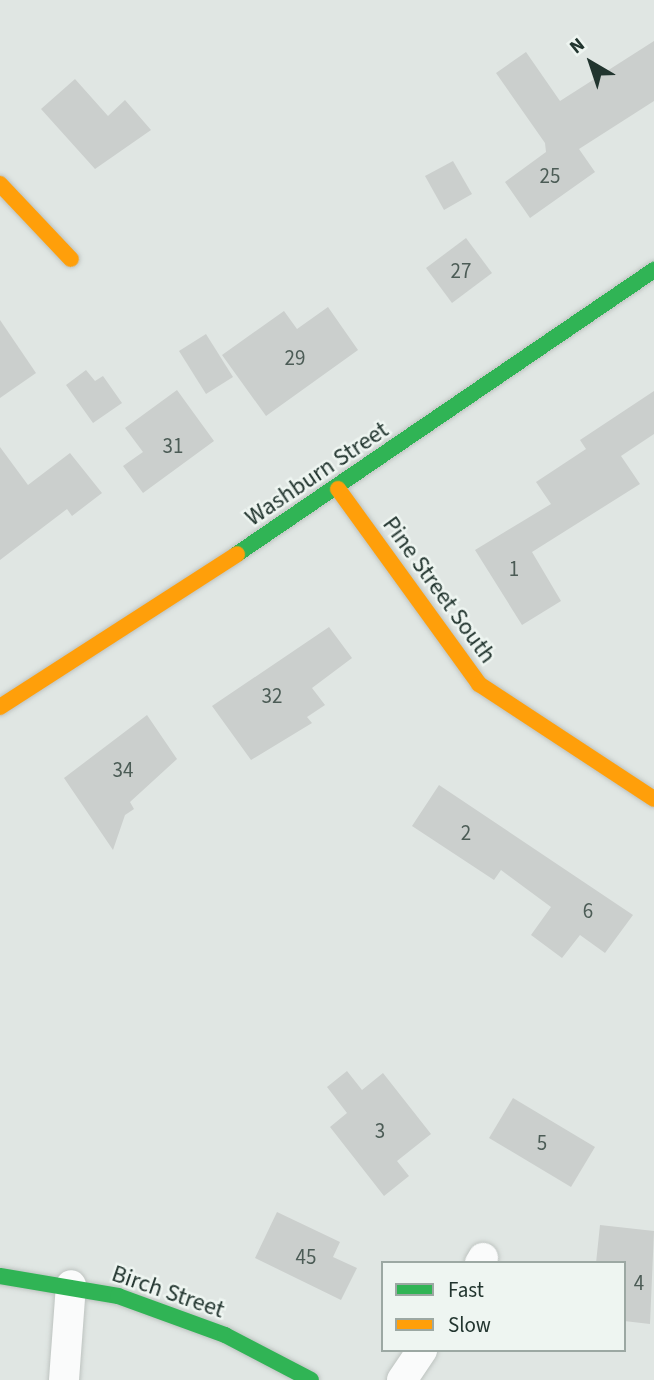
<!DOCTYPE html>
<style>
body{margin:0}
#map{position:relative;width:654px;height:1380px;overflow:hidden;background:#e0e6e3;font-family:"Source Sans 3",sans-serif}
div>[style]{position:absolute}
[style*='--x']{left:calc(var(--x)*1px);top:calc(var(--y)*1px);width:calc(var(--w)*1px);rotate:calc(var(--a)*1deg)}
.building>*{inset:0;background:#cbcfcd}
.roads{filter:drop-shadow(0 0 2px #bdc3c0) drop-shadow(0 0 2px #bdc3c0)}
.street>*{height:30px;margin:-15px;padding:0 15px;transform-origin:15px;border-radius:15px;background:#fafbfb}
.fast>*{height:16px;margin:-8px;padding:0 8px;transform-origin:8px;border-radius:8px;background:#30b455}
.slow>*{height:16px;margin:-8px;padding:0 8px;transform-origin:8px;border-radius:8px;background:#ff9f0a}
span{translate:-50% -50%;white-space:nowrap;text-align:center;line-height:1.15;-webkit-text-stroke:5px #eef5f1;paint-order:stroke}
.number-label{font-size:21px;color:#4c5c56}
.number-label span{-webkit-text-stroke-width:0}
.street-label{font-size:24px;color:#22352f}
.legend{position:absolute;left:381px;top:1261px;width:245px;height:91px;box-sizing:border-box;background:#eef5f1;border:2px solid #9ca8a3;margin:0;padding:9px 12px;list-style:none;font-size:21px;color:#22352f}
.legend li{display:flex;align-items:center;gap:14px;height:35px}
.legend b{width:35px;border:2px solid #9ca8a3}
.north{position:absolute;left:556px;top:28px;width:70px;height:70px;-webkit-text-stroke:5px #eef5f1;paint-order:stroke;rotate:321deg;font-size:19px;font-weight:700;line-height:28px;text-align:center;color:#22352f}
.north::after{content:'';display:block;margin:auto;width:24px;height:32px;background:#22352f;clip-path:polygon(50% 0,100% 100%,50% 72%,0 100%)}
</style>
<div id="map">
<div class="building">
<div style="clip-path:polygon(654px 41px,654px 101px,579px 149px,595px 172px,530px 218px,505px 182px,546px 152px,545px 143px,496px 73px,526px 52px,560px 101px)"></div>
<div style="clip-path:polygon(75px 79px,108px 116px,125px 100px,151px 130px,95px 169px,41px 109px)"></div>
<div style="clip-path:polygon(453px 161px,472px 194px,444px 210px,425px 176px)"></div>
<div style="clip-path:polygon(466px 238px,492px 273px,452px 303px,426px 268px)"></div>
<div style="clip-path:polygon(328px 307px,358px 350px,266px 416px,222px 355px,284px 311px,297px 329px)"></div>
<div style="clip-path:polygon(0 320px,36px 373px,0 398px)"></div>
<div style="clip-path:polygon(206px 334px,233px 377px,206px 394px,179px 351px)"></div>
<div style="clip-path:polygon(86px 370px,95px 381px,103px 376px,122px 403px,93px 423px,66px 385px)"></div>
<div style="clip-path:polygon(177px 390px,214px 441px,143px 493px,123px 466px,143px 452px,125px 428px)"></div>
<div style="clip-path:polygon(654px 391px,654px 434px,621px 456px,640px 484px,532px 552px,561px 601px,522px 625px,475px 550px,551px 504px,536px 482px,586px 449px,580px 440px)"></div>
<div style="clip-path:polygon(0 447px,28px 485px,70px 453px,102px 493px,72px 516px,67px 509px,0 560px)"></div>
<div style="clip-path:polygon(329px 627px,352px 658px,312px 688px,325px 705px,307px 717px,312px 723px,251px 760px,212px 706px)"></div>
<div style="clip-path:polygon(147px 715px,177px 759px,130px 802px,134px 809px,125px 815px,113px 850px,64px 778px)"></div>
<div style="clip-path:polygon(439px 785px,633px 915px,605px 953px,580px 935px,562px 958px,531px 935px,551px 907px,501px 870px,494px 880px,412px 826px)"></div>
<div style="clip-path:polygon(347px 1071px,362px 1090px,383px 1073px,431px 1134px,397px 1161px,409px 1176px,384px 1196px,330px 1127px,347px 1113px,327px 1087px)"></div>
<div style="clip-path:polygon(513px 1098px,595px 1147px,571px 1187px,489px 1138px)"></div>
<div style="clip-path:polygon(277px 1212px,340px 1242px,333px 1257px,357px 1268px,341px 1300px,255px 1258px)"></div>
<div style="clip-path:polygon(600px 1225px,654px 1231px,650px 1324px,624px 1321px,624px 1263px,596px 1263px)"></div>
</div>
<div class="roads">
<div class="street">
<div style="--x:480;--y:1263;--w:6;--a:-59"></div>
<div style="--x:64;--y:1380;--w:95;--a:-85.8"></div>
<div style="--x:402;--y:1380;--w:36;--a:-56"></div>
</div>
<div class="fast">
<div style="--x:237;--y:554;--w:505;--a:-34.26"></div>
<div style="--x:0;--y:1276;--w:120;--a:9.6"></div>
<div style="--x:118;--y:1296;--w:114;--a:20"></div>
<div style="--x:225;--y:1335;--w:97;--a:27.6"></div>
</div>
<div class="slow">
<div style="--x:0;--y:184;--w:103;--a:46.6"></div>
<div style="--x:338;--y:489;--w:241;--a:54.1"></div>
<div style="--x:479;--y:684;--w:209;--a:33.3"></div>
<div style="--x:0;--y:707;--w:282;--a:-32.8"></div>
</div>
</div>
<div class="number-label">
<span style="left:550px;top:176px">25</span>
<span style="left:461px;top:271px">27</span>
<span style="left:295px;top:358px">29</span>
<span style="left:173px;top:446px">31</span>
<span style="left:514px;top:569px">1</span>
<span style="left:272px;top:696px">32</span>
<span style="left:123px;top:770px">34</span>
<span style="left:466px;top:833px">2</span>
<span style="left:588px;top:911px">6</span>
<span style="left:380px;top:1131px">3</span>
<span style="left:542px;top:1143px">5</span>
<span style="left:306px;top:1257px">45</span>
<span style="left:639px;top:1283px">4</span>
</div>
<div class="street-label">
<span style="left:317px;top:474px;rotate:-34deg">Washburn Street</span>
<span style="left:439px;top:590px;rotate:54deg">Pine Street South</span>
<span style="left:168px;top:1292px;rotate:19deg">Birch Street</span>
</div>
<ul class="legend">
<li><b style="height:9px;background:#30b455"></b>Fast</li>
<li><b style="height:9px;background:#ff9f0a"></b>Slow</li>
</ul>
<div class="north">N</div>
</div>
